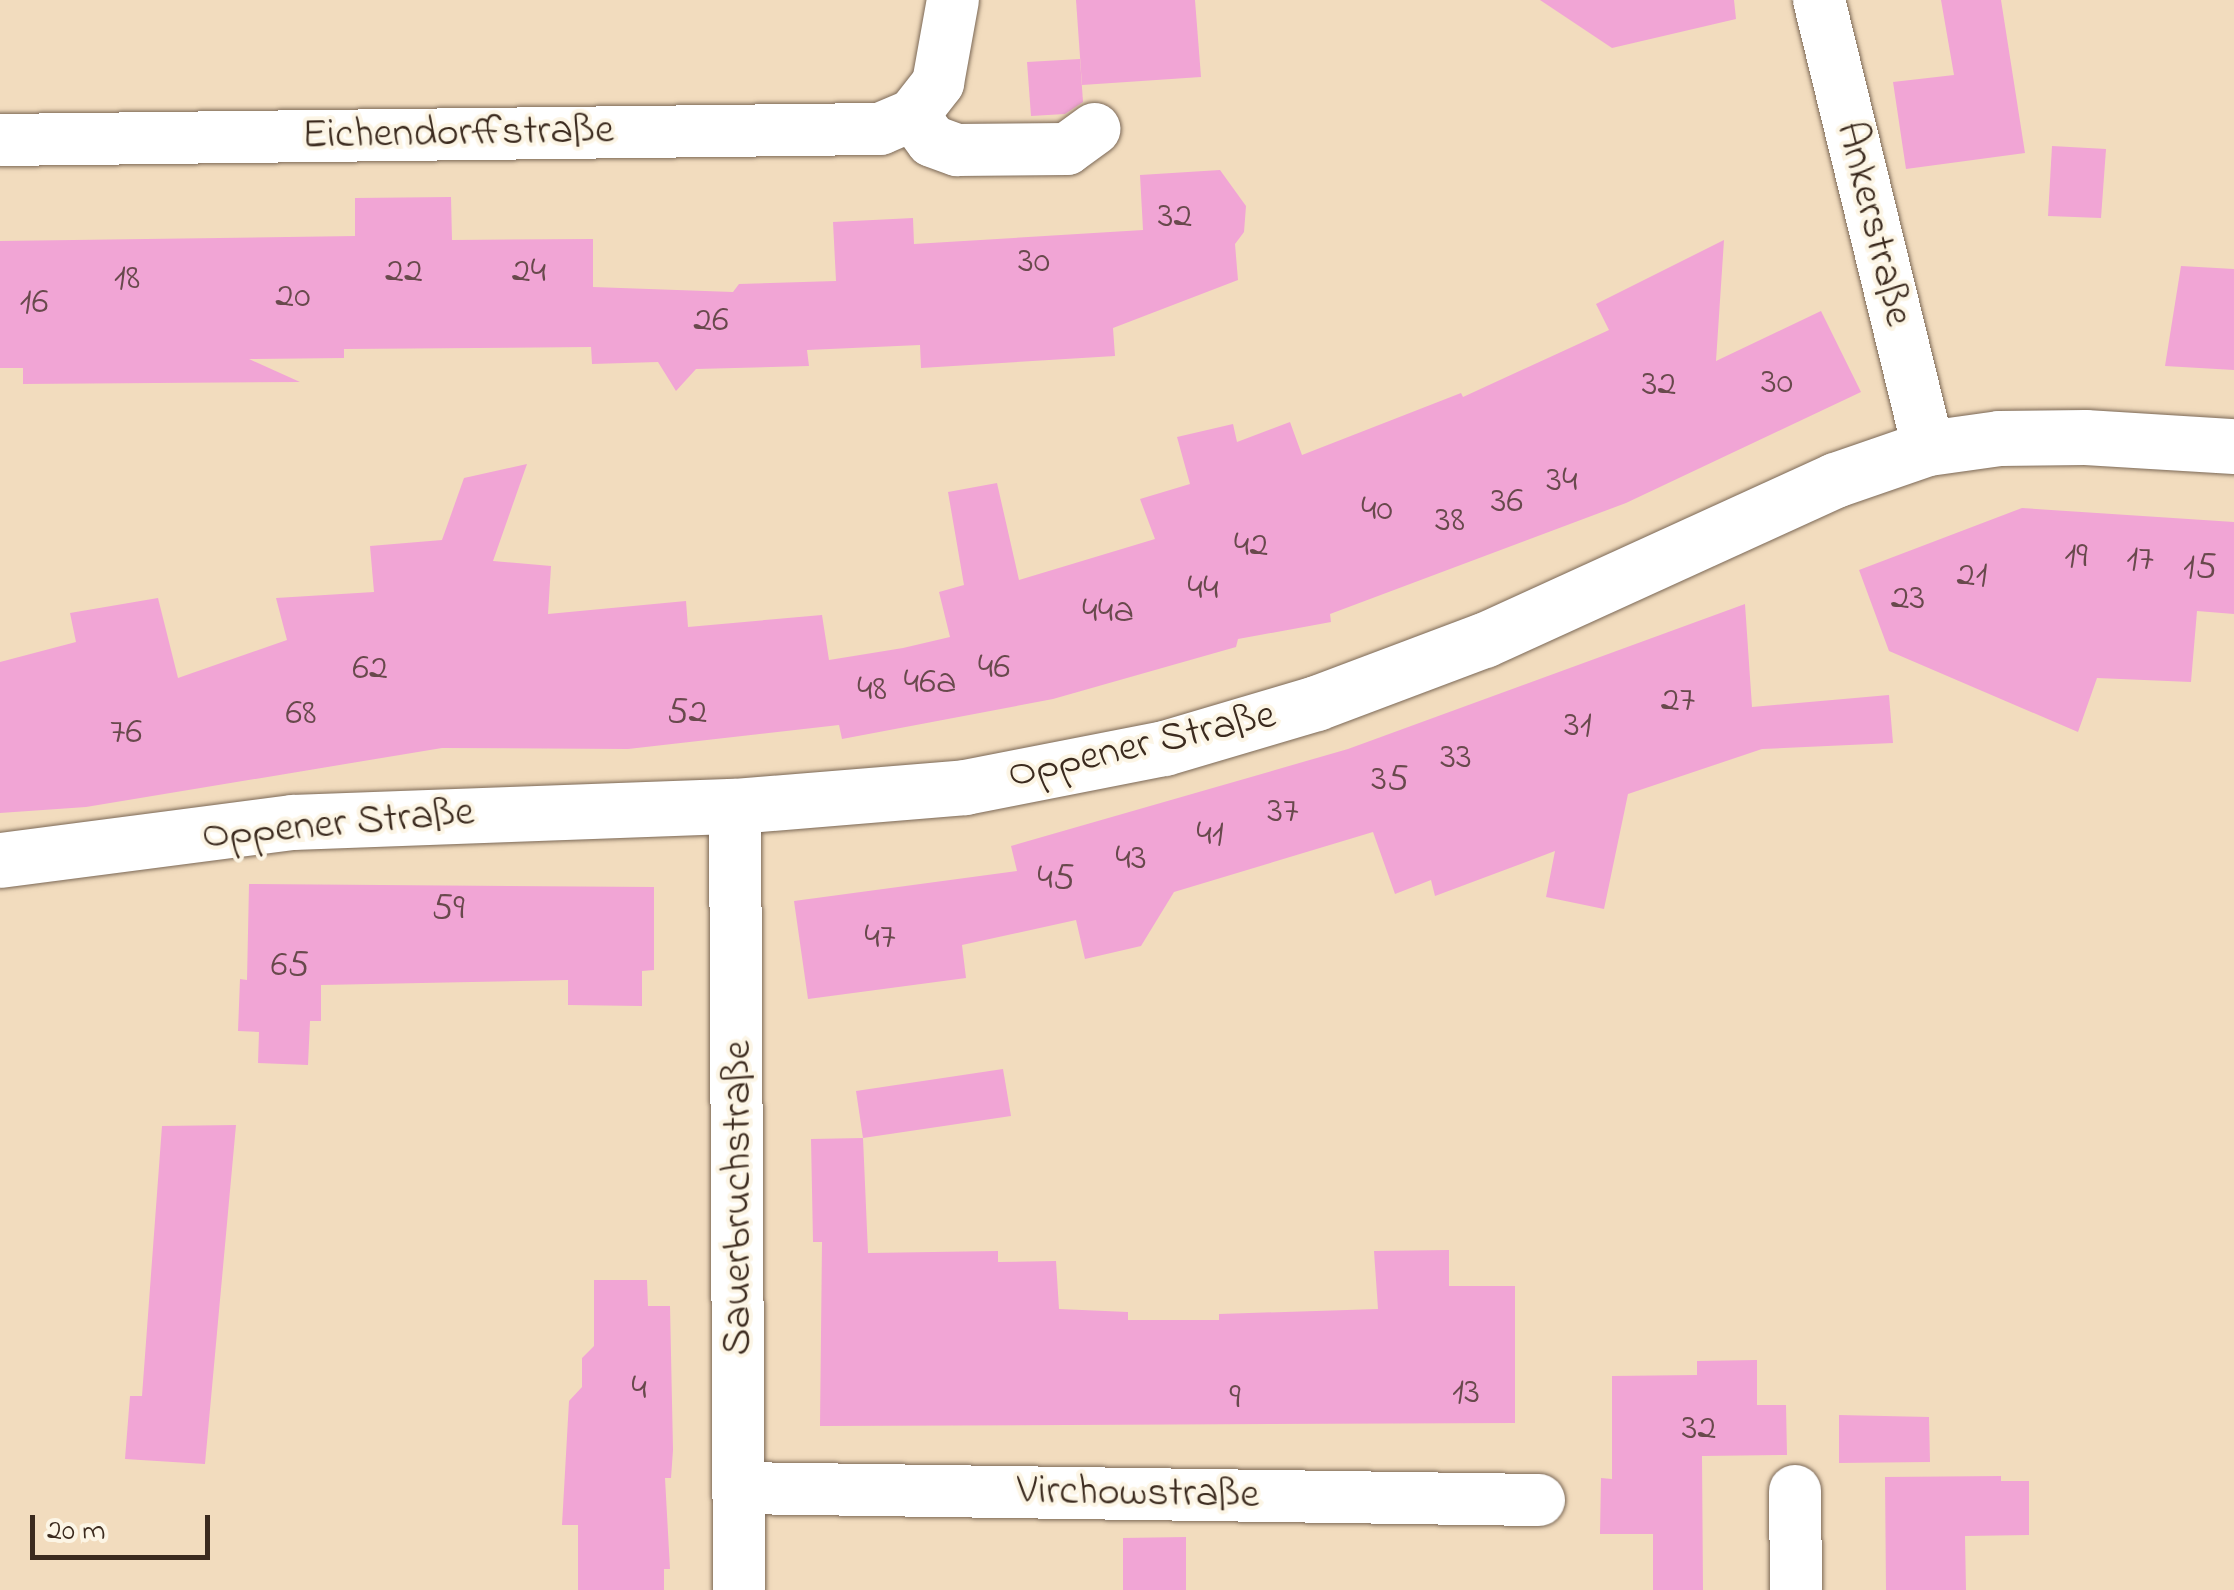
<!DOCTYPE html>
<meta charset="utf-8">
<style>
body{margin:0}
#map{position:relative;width:2234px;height:1590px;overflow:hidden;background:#f2dcbe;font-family:"Indie Flower",sans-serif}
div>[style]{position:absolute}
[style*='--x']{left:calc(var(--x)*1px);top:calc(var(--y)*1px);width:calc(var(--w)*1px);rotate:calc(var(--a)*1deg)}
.building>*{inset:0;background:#f1a5d5}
.roads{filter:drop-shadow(0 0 2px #7b6856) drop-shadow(0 0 2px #7b6856)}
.street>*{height:52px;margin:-26px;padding:0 26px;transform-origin:26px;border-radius:26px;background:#fff}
.secondary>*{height:55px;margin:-27.5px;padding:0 27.5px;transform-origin:27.5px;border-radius:27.5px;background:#fff}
span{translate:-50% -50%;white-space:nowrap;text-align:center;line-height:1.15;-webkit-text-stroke:8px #fcf5e5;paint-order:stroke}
.number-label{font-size:38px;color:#68494c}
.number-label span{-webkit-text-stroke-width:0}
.street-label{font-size:42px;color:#3b2a1e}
.scale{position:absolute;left:30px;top:1515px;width:180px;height:45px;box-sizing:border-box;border:5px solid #3b2a1e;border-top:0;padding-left:12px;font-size:30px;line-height:35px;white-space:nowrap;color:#3b2a1e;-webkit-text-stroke:8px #fcf5e5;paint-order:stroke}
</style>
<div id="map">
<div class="building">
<div style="clip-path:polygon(1076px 0,1195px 0,1201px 77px,1082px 85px)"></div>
<div style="clip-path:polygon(1540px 0,1734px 0,1736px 19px,1612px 48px)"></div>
<div style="clip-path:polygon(1941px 0,2001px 0,2025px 153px,1906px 169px,1893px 82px,1954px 75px)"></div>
<div style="clip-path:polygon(1080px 59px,1083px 102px,1065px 114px,1031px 116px,1027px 62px)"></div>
<div style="clip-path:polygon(2052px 146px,2106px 149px,2101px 218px,2048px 216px)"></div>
<div style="clip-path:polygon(1220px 170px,1246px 206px,1244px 232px,1235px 244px,1238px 280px,1113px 328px,1115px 356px,921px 368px,920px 345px,807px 350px,809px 366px,696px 369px,676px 391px,658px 362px,592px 364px,591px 347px,344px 349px,344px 358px,249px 359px,300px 382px,23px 384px,23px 368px,0 368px,0 241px,355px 236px,355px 198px,451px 197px,452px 240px,593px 239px,593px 287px,733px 292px,739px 284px,836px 281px,833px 222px,913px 218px,914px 244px,1143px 230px,1140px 175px)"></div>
<div style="clip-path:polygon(1724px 240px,1716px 361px,1821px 311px,1861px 392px,1626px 503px,1330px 614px,1331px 622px,1238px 639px,1236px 647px,1053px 699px,842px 739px,839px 725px,628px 749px,442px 748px,86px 807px,0 813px,0 662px,76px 642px,70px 613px,158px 598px,178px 678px,287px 640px,276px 598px,374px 592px,370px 546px,442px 540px,464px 478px,527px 464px,493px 561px,551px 566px,548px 614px,686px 601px,688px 627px,822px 615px,829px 660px,903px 648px,950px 637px,939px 592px,964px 585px,948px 492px,997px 483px,1019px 580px,1155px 539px,1140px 499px,1190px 484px,1177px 437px,1233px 424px,1237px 442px,1290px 422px,1302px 455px,1461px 393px,1463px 397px,1609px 330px,1596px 304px)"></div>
<div style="clip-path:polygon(2181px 266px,2234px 269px,2234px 370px,2165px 366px)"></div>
<div style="clip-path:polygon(2022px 508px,2234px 522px,2234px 614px,2197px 611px,2191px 682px,2097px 678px,2078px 732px,1889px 651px,1859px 570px)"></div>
<div style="clip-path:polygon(1745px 604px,1752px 707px,1889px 695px,1893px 743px,1762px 749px,1628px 794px,1604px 909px,1546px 897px,1555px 851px,1435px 896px,1431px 880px,1395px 894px,1373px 832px,1174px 892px,1141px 946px,1085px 959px,1076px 920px,962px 945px,966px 978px,808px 999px,794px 901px,1017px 871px,1011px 846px,1348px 749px)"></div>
<div style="clip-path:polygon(249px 884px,654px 887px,654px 970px,642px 971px,642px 1006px,568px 1005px,568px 980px,321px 985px,321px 1021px,310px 1021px,308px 1065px,258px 1063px,259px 1032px,238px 1031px,240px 979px,247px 980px)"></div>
<div style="clip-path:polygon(1003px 1069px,1011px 1116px,863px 1138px,856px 1091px)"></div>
<div style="clip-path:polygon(236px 1125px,205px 1464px,125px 1459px,130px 1396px,142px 1396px,162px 1126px)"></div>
<div style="clip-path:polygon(863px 1138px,868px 1253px,998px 1251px,998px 1262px,1056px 1261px,1059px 1309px,1128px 1312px,1128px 1320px,1219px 1320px,1219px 1314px,1378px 1309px,1374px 1251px,1449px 1250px,1449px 1286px,1515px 1286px,1515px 1423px,820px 1426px,822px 1242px,813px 1242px,811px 1139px)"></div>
<div style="clip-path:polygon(594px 1280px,647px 1280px,648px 1306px,670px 1306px,673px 1450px,671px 1478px,665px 1478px,670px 1569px,664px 1569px,664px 1590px,578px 1590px,578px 1525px,562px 1525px,569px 1401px,582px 1387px,582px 1358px,594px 1346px)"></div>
<div style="clip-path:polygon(1757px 1360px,1757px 1405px,1786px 1405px,1787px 1455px,1702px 1456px,1703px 1590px,1653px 1590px,1653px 1534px,1600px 1534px,1601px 1478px,1612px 1479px,1612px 1376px,1697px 1375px,1697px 1361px)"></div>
<div style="clip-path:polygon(1839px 1415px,1929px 1417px,1930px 1462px,1839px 1463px)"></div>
<div style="clip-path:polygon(2001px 1476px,2001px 1481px,2029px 1481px,2029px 1535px,1965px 1536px,1966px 1590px,1886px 1590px,1885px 1477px)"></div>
<div style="clip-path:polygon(1186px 1537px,1186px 1590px,1123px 1590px,1123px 1538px)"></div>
</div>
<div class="roads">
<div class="street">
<div style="--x:1819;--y:0;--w:461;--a:76.3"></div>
<div style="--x:913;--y:115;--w:32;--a:54"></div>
<div style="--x:932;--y:141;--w:27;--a:20"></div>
<div style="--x:957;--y:150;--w:110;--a:-0.5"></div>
<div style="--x:1067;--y:149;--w:34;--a:-36"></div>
<div style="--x:0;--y:140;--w:880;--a:-0.72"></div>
<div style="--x:880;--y:129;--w:36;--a:-23"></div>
<div style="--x:913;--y:115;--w:41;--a:-52"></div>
<div style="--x:938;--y:83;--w:84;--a:-79.8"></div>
<div style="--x:735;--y:806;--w:784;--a:89.71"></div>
<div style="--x:738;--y:1488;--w:801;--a:0.86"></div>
<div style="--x:1795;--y:1491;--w:99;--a:89.4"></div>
</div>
<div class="secondary">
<div style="--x:0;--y:860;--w:294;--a:-7.4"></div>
<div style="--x:292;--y:822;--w:443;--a:-2.1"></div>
<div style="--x:735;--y:806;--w:231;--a:-4.7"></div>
<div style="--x:965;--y:787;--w:203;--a:-11.1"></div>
<div style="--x:1164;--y:748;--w:159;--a:-16.5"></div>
<div style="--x:1316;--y:703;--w:179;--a:-20.6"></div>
<div style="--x:1484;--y:640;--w:386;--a:-24.5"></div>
<div style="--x:1835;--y:480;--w:98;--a:-19"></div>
<div style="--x:1928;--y:448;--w:72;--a:-8"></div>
<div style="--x:1999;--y:438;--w:86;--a:-0.7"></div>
<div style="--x:2085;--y:437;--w:149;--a:3.5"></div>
</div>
</div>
<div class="number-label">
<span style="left:1175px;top:218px">32</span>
<span style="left:1034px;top:263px">30</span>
<span style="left:404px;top:273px">22</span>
<span style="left:529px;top:273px">24</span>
<span style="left:127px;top:280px">18</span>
<span style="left:293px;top:298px">20</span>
<span style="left:34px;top:304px">16</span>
<span style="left:711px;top:322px">26</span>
<span style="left:1777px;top:384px">30</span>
<span style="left:1659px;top:386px">32</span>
<span style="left:1562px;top:482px">34</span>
<span style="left:1507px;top:503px">36</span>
<span style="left:1377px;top:511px">40</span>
<span style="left:1450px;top:522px">38</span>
<span style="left:1251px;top:547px">42</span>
<span style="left:2076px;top:558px">19</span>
<span style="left:2140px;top:561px">17</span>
<span style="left:2200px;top:569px">15</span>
<span style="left:1972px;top:577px">21</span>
<span style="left:1203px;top:590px">44</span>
<span style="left:1908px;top:600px">23</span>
<span style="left:1108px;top:613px">44a</span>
<span style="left:994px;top:669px">46</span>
<span style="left:370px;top:670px">62</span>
<span style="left:930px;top:684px">46a</span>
<span style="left:872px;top:691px">48</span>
<span style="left:1678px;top:702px">27</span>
<span style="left:687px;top:714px">52</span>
<span style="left:301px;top:715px">68</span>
<span style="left:1578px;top:727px">31</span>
<span style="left:126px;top:734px">76</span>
<span style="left:1456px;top:759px">33</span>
<span style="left:1390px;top:781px">35</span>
<span style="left:1283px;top:813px">37</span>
<span style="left:1210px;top:836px">41</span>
<span style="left:1131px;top:860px">43</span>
<span style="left:1056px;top:880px">45</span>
<span style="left:448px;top:910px">59</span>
<span style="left:880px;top:939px">47</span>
<span style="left:290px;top:967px">65</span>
<span style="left:639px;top:1390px">4</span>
<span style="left:1466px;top:1394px">13</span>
<span style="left:1235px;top:1399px">9</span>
<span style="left:1699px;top:1430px">32</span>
</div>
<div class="street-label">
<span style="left:458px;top:134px;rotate:-1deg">Eichendorffstraße</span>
<span style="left:1873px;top:224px;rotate:76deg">Ankerstraße</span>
<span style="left:1142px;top:746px;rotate:-13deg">Oppener Straße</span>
<span style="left:338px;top:825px;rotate:-5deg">Oppener Straße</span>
<span style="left:739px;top:1198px;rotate:-90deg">Sauerbruchstraße</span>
<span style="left:1138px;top:1494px;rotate:1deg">Virchowstraße</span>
</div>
<div class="scale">20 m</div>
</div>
